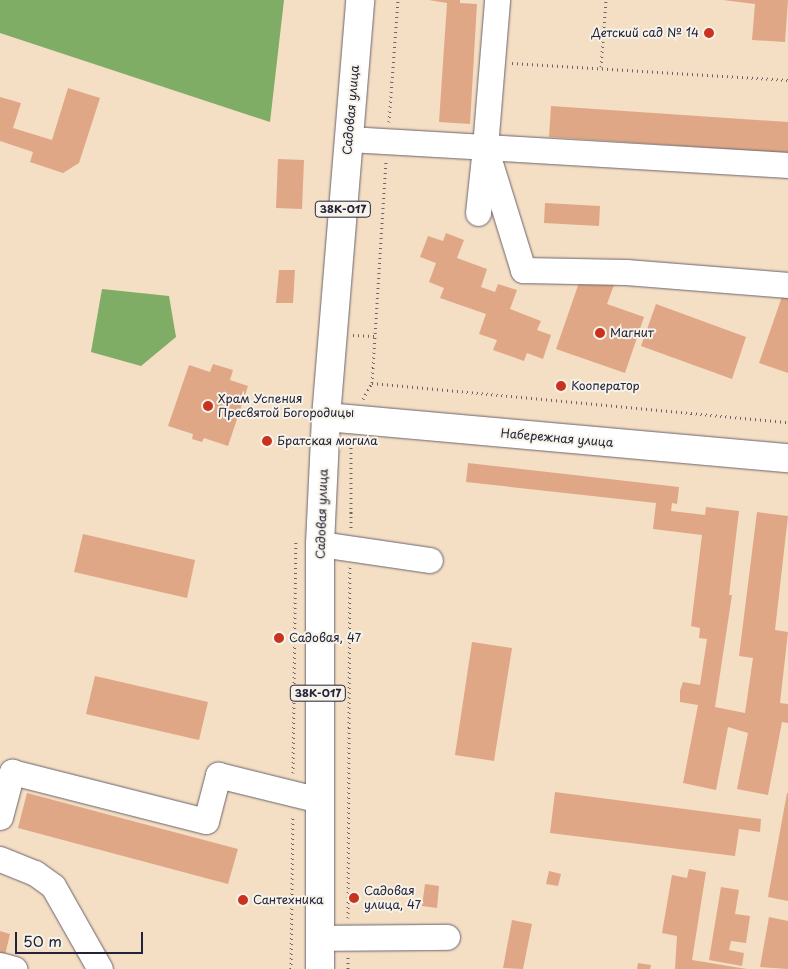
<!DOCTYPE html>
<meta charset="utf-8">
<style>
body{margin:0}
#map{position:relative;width:788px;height:969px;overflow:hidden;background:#f4dec4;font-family:"Playpen Sans",sans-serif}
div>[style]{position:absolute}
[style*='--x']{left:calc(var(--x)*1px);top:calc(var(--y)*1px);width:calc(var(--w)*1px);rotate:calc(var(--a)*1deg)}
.forest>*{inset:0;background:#7fad66}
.building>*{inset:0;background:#e0a786}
.path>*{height:3px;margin-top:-1.5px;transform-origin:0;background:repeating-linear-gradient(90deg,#6c646b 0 1px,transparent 0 5px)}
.roads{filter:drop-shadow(0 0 1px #6c646b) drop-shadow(0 0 1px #6c646b)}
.minor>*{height:25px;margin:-12.5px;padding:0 12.5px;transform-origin:12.5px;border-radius:12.5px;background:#fff}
.major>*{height:28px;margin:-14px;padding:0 14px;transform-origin:14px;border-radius:14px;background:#fff}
.dots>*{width:14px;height:14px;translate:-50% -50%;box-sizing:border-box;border:2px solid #f7f3e8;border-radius:50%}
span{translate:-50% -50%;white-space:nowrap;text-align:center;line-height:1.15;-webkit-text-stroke:4px #f7f3e8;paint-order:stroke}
.shield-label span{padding:1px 4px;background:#f7f3e8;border:1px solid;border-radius:4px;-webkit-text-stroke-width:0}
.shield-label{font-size:11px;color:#22223b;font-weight:700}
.poi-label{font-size:12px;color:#22223b}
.right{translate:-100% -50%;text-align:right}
.left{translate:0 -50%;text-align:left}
.street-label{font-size:12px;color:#22223b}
.scale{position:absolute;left:15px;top:932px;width:128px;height:22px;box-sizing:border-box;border:2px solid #22223b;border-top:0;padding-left:6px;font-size:15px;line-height:18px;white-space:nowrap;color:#22223b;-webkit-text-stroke:4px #f7f3e8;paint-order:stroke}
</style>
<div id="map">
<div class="forest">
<div style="clip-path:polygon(0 0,284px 0,270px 122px,0 33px)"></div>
<div style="clip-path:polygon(102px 289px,169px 296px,176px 337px,141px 366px,91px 352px)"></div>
</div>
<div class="building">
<div style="clip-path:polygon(429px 0,460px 0,460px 3px,477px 4px,470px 124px,439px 122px,447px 3px)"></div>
<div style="clip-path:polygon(723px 0,788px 0,785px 42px,752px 40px,755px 4px)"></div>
<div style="clip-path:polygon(68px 88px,100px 98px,79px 163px,63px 173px,30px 162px,33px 152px,0 141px,0 97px,21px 103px,13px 128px,52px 140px)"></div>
<div style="clip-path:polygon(551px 106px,788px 122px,788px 153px,549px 137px)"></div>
<div style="clip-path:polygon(278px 159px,304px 160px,302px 209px,276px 208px)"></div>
<div style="clip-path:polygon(545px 203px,600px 206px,599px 226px,544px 223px)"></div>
<div style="clip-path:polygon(446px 233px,464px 240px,457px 258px,487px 269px,481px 287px,495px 292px,498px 284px,517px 290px,510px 309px,541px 321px,537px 330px,551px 335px,543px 359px,527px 353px,524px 361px,493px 350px,497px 340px,479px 334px,486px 314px,440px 298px,444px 288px,429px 282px,436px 263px,420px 257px,428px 236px,443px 241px)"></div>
<div style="clip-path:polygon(279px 270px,295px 270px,293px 303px,276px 303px)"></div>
<div style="clip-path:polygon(582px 274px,614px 285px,607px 304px,644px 317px,625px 373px,556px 349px)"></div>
<div style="clip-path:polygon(785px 288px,788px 289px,788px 373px,759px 363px)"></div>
<div style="clip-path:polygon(656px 304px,746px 337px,732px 379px,641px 346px)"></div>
<div style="clip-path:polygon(213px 364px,233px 370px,230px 380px,248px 386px,228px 446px,204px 438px,202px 442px,192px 439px,193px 434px,168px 426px,189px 365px,210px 372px)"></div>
<div style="clip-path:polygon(468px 463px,679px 487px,677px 504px,672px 503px,671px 511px,705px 515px,706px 507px,739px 511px,729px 595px,732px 595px,715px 707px,745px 713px,753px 658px,739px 656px,757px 512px,788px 516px,775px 630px,788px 632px,780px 703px,788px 704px,788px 723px,782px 722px,768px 795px,737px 789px,748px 733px,728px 727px,716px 790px,683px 783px,698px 705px,680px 702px,680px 691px,683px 682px,700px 685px,707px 639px,699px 638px,700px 628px,691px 626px,702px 535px,653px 529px,656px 503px,466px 482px)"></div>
<div style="clip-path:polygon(83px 534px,195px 560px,187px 598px,74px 572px)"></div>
<div style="clip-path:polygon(472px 642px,512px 648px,494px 761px,455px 755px)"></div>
<div style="clip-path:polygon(95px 676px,208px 702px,199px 740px,86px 714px)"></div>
<div style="clip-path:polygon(555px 792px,761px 819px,760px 832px,739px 829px,735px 856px,550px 833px)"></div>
<div style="clip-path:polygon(27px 793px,238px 849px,228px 884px,18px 828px)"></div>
<div style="clip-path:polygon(787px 793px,788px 793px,788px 901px,768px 897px)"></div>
<div style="clip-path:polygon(689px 869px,706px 872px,692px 960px,747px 969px,675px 969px,677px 936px,662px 933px,672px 875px,687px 878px)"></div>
<div style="clip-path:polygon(549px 871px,561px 874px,558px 886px,546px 884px)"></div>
<div style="clip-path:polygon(425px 884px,439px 886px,437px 908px,422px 906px)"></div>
<div style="clip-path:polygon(721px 887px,739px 890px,735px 914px,750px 916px,746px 943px,731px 941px,729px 950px,744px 953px,742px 966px,709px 960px)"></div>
<div style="clip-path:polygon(769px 917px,788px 921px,788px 969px,760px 967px)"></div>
<div style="clip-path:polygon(512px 920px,532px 924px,523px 969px,503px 968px)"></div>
<div style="clip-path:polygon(0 931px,10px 934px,5px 955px,0 954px)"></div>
<div style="clip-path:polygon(638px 963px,651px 965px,650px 969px,637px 969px)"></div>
</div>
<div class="path">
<div style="--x:512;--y:63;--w:277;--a:3.5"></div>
<div style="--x:601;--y:67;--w:67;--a:-85.7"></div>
<div style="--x:389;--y:122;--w:122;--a:-85.8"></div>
<div style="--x:353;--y:335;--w:21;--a:3"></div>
<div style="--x:372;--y:383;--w:418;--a:5.4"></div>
<div style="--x:363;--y:399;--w:18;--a:-61"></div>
<div style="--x:372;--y:383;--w:223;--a:-86.4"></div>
<div style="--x:351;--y:528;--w:88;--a:-90"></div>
<div style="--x:293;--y:773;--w:233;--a:-89.3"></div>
<div style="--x:348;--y:918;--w:351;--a:-89.7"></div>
<div style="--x:348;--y:957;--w:12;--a:90"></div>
<div style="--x:291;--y:969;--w:154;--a:-89.3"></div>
</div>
<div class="roads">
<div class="minor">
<div style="--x:348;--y:139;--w:137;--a:3.3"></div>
<div style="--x:485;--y:147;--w:147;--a:-85.3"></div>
<div style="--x:485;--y:147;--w:129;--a:72.8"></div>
<div style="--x:523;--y:270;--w:103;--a:1.1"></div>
<div style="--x:626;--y:272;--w:163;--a:4.6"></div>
<div style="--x:485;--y:147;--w:304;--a:3.4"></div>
<div style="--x:478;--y:213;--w:56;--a:-83.9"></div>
<div style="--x:320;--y:544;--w:111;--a:8.3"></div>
<div style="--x:0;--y:817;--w:47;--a:-75.1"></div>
<div style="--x:12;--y:772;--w:200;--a:14.2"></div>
<div style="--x:206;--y:821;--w:48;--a:-75.4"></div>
<div style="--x:218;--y:775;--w:104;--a:13.9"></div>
<div style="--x:0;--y:859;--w:38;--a:22"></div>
<div style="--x:35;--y:873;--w:22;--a:36"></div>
<div style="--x:53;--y:886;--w:95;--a:60.5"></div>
<div style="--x:320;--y:938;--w:127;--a:-0.5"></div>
<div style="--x:0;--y:965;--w:15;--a:16"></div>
</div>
<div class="major">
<div style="--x:326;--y:417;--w:464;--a:5.1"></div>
<div style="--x:320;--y:969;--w:425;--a:-90"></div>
<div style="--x:320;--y:544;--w:127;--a:-87.3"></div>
<div style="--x:326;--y:417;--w:418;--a:-85.3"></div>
</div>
</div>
<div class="dots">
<div style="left:709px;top:33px;background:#c8321e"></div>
<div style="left:600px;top:333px;background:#c8321e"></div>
<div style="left:561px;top:386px;background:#c8321e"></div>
<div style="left:208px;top:406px;background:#c8321e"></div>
<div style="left:267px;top:441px;background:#c8321e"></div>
<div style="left:279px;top:638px;background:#c8321e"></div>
<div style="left:354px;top:898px;background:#c8321e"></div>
<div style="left:243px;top:900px;background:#c8321e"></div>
</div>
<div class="shield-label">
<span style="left:343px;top:209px">38К-017</span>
<span style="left:318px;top:693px">38К-017</span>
</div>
<div class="poi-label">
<span class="right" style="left:699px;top:33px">Детский сад № 14</span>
<span class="left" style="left:610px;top:333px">Магнит</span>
<span class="left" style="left:571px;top:386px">Кооператор</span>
<span class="left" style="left:218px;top:406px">Храм Успения<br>Пресвятой Богородицы</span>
<span class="left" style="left:277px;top:441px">Братская могила</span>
<span class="left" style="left:289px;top:638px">Садовая, 47</span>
<span class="left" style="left:364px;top:898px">Садовая<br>улица, 47</span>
<span class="left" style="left:253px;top:900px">Сантехника</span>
</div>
<div class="street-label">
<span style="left:351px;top:110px;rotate:-85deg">Садовая улица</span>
<span style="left:557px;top:438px;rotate:5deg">Набережная улица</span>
<span style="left:322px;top:514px;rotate:-88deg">Садовая улица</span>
</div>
<div class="scale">50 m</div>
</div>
